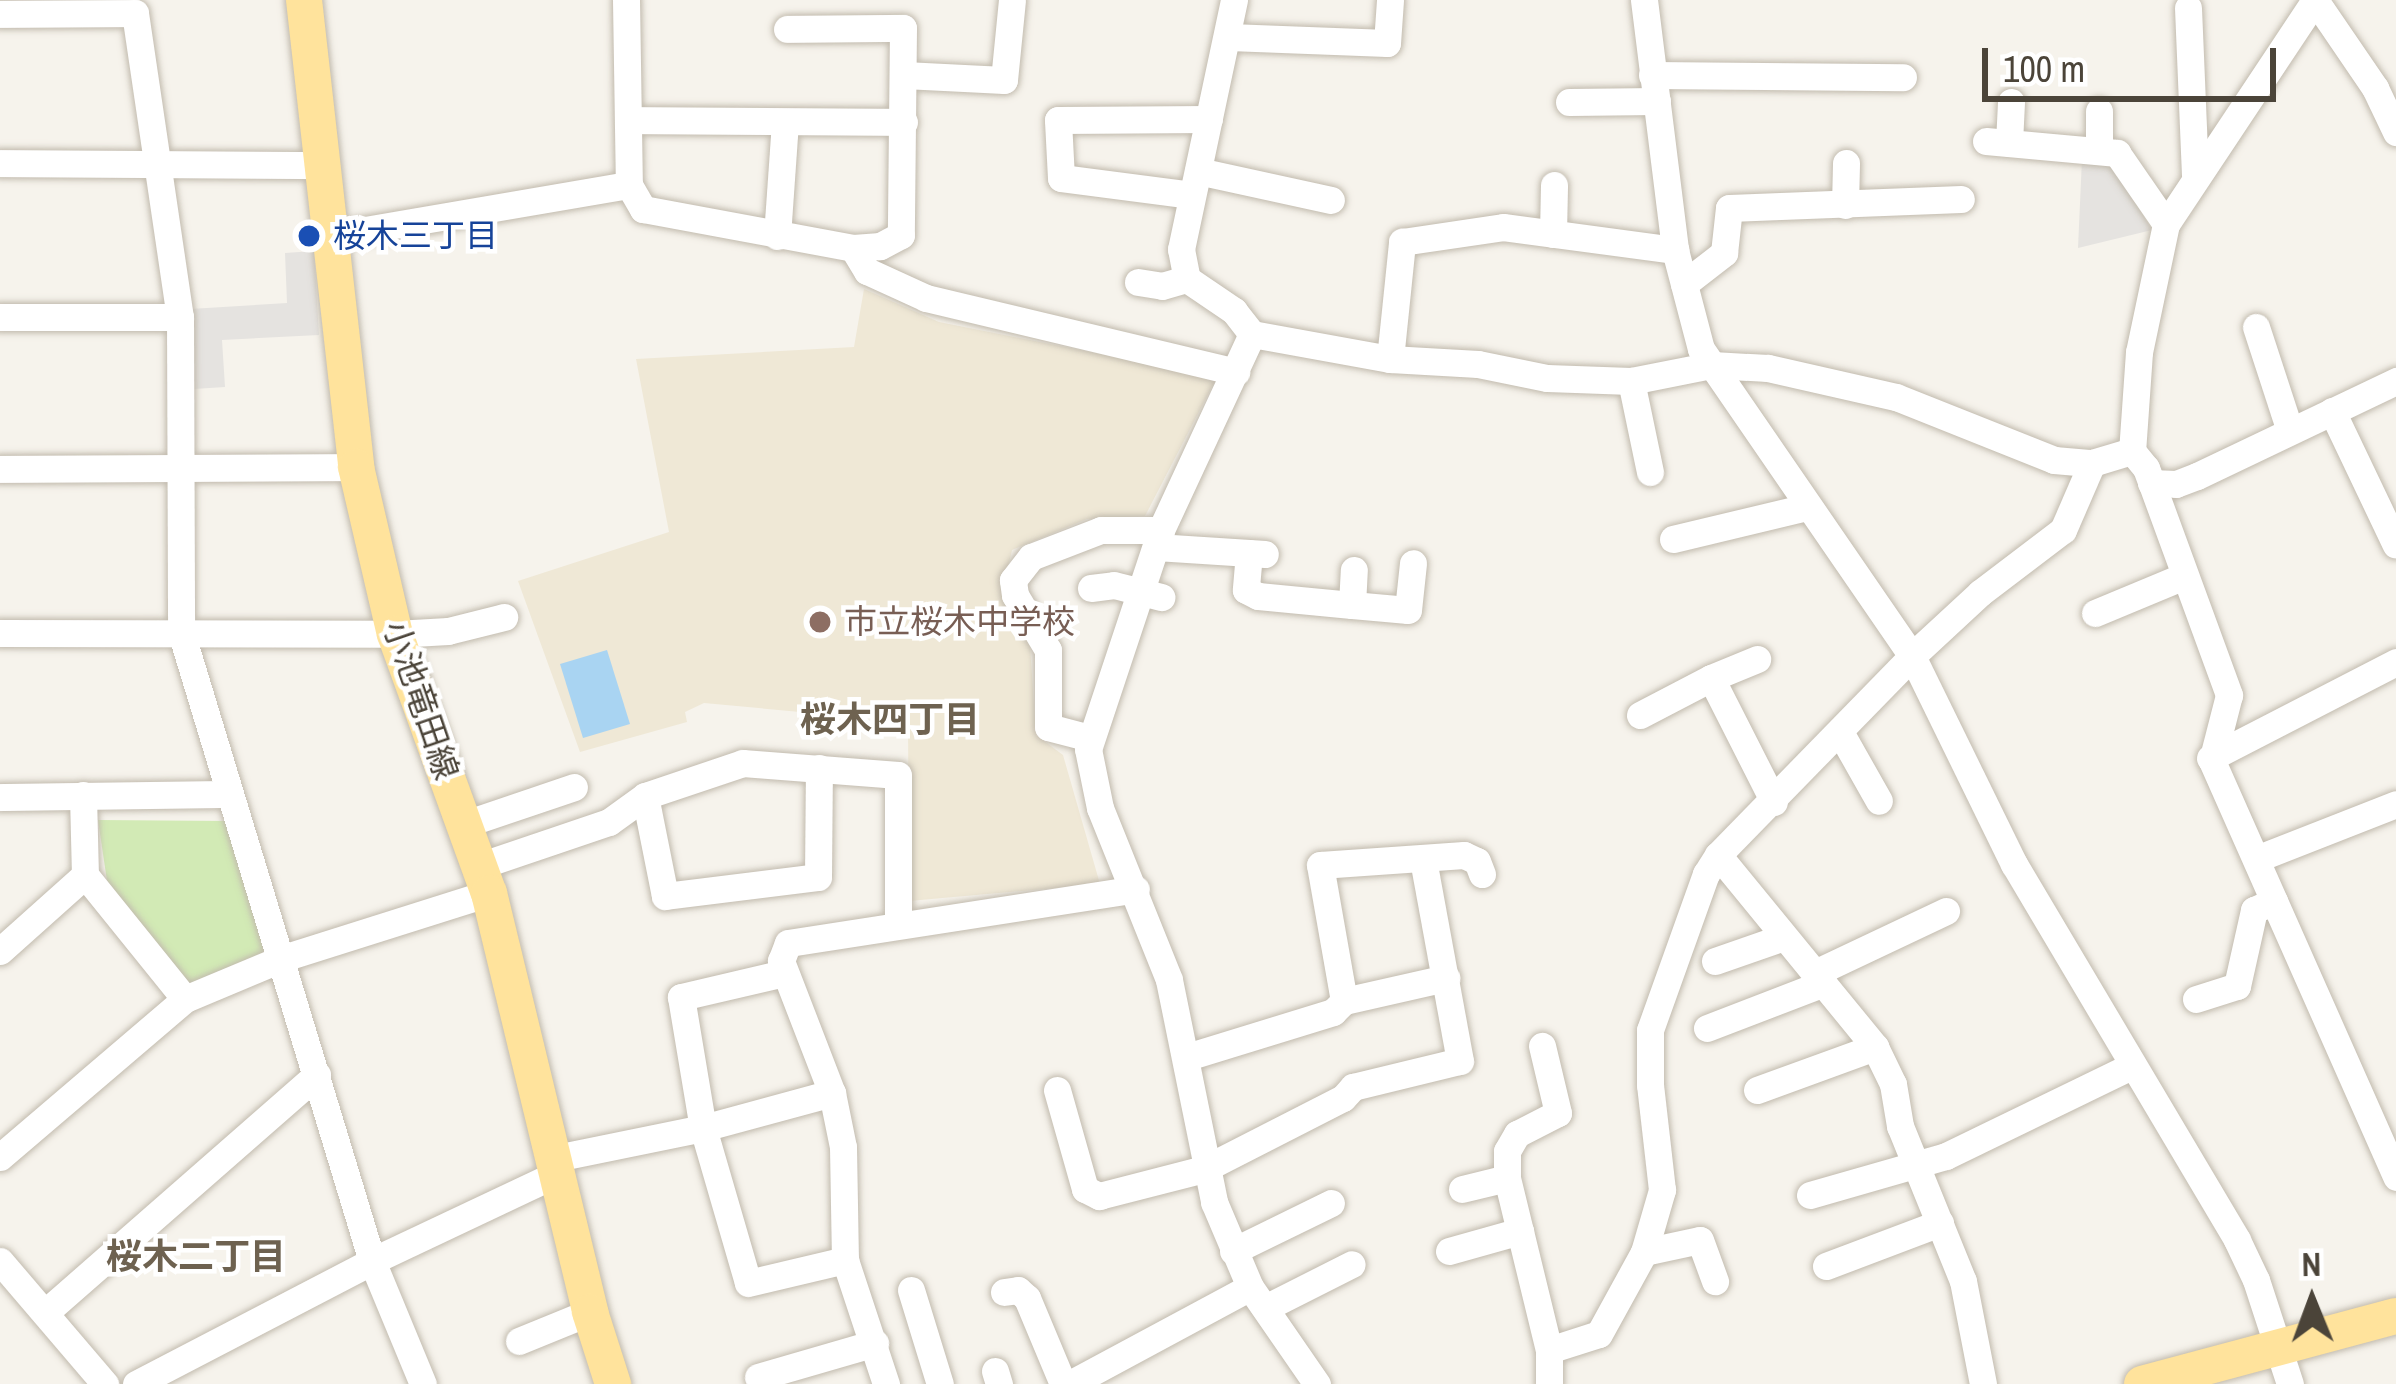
<!DOCTYPE html>
<meta charset="utf-8">
<style>
body{margin:0}
#map{position:relative;width:2396px;height:1384px;overflow:hidden;background:#f6f3ec;font-family:"Archivo Narrow","Noto Sans JP",sans-serif}
div>[style]{position:absolute}
[style*='--x']{left:calc(var(--x)*1px);top:calc(var(--y)*1px);width:calc(var(--w)*1px);rotate:calc(var(--a)*1deg)}
.education>*{inset:0;background:#efe8d6}
.green>*{inset:0;background:#d2eab5}
.parking>*{inset:0;background:#e5e3e0}
.water>*{inset:0;background:#a9d4f2}
.roads{filter:drop-shadow(0 0 3px #c2bbae) drop-shadow(0 0 3px #c2bbae)}
.minor>*{height:27px;margin:-13.5px;padding:0 13.5px;transform-origin:13.5px;border-radius:13.5px;background:#fff}
.major>*{height:36px;margin:-18px;padding:0 18px;transform-origin:18px;border-radius:18px;background:#ffe39c}
.dots>*{width:33px;height:33px;translate:-50% -50%;box-sizing:border-box;border:6px solid #fff;border-radius:50%}
span{translate:-50% -50%;white-space:nowrap;text-align:center;line-height:1.15;-webkit-text-stroke:9px #fff;paint-order:stroke}
.transit-label{font-size:33px;color:#164399}
.left{translate:0 -50%;text-align:left}
.education-label{font-size:33px;color:#785e54}
.street-label{font-size:33px;color:#4b4439}
.neighbourhood-label{font-size:36px;color:#6e6250;font-weight:700}
.north{position:absolute;left:2252px;top:1240px;width:120px;height:120px;-webkit-text-stroke:9px #fff;paint-order:stroke;rotate:359deg;font-size:33px;font-weight:700;line-height:48px;text-align:center;color:#4b4439}
.north::after{content:'';display:block;margin:auto;width:42px;height:54px;background:#4b4439;clip-path:polygon(50% 0,100% 100%,50% 72%,0 100%)}
.scale{position:absolute;left:1982px;top:48px;width:294px;height:54px;box-sizing:border-box;border:6px solid #4b4439;border-top:0;padding-left:15px;font-size:36px;line-height:42px;white-space:nowrap;color:#4b4439;-webkit-text-stroke:9px #fff;paint-order:stroke}
</style>
<div id="map">
<div class="education">
<div style="clip-path:polygon(864px 289px,939px 322px,1217px 377px,1145px 516px,1087px 519px,1012px 550px,1002px 593px,1030px 646px,1036px 735px,1063px 755px,1100px 884px,909px 901px,908px 722px,704px 703px,685px 712px,687px 722px,580px 752px,518px 581px,669px 532px,636px 359px,854px 347px)"></div>
</div>
<div class="green">
<div style="clip-path:polygon(98px 820px,228px 821px,272px 955px,182px 988px,107px 881px)"></div>
</div>
<div class="parking">
<div style="clip-path:polygon(2082px 159px,2110px 161px,2152px 230px,2078px 248px)"></div>
<div style="clip-path:polygon(314px 251px,319px 335px,222px 340px,225px 387px,194px 389px,190px 309px,287px 303px,285px 253px)"></div>
</div>
<div class="water">
<div style="clip-path:polygon(607px 650px,630px 724px,583px 738px,560px 664px)"></div>
</div>
<div class="roads">
<div class="minor">
<div style="--x:626;--y:0;--w:185;--a:89.1"></div>
<div style="--x:629;--y:185;--w:28;--a:60"></div>
<div style="--x:643;--y:209;--w:214;--a:10.5"></div>
<div style="--x:853;--y:248;--w:27;--a:59"></div>
<div style="--x:867;--y:271;--w:65;--a:24.6"></div>
<div style="--x:926;--y:298;--w:319;--a:13.4"></div>
<div style="--x:1234;--y:0;--w:255;--a:102"></div>
<div style="--x:1181;--y:249;--w:31;--a:79"></div>
<div style="--x:1187;--y:279;--w:57;--a:34.2"></div>
<div style="--x:1234;--y:311;--w:29;--a:52"></div>
<div style="--x:1252;--y:334;--w:140;--a:10.3"></div>
<div style="--x:1390;--y:359;--w:88;--a:3.3"></div>
<div style="--x:1478;--y:364;--w:70;--a:11.5"></div>
<div style="--x:1547;--y:378;--w:84;--a:2"></div>
<div style="--x:1631;--y:381;--w:83;--a:-11.2"></div>
<div style="--x:1712;--y:365;--w:56;--a:3.1"></div>
<div style="--x:1768;--y:368;--w:131;--a:12.8"></div>
<div style="--x:1896;--y:397;--w:170;--a:21.7"></div>
<div style="--x:2054;--y:460;--w:38;--a:5"></div>
<div style="--x:2092;--y:463;--w:42;--a:-16.7"></div>
<div style="--x:1644;--y:0;--w:252;--a:82.9"></div>
<div style="--x:1675;--y:250;--w:102;--a:75.3"></div>
<div style="--x:1701;--y:349;--w:373;--a:55.5"></div>
<div style="--x:1912;--y:656;--w:232;--a:63.9"></div>
<div style="--x:2014;--y:864;--w:437;--a:59.3"></div>
<div style="--x:2237;--y:1240;--w:44;--a:64.6"></div>
<div style="--x:2256;--y:1280;--w:109;--a:71.9"></div>
<div style="--x:2315;--y:0;--w:269;--a:123.6"></div>
<div style="--x:2166;--y:224;--w:131;--a:101.9"></div>
<div style="--x:2139;--y:352;--w:99;--a:94"></div>
<div style="--x:2132;--y:451;--w:22;--a:51"></div>
<div style="--x:2146;--y:468;--w:242;--a:69.9"></div>
<div style="--x:2229;--y:695;--w:68;--a:104.4"></div>
<div style="--x:2212;--y:761;--w:455;--a:66.1"></div>
<div style="--x:2315;--y:0;--w:107;--a:55.7"></div>
<div style="--x:2375;--y:88;--w:49;--a:64.5"></div>
<div style="--x:2188;--y:8;--w:170;--a:87.6"></div>
<div style="--x:0;--y:14;--w:135;--a:-0.4"></div>
<div style="--x:135;--y:13;--w:307;--a:81.6"></div>
<div style="--x:180;--y:317;--w:315;--a:89.8"></div>
<div style="--x:181;--y:632;--w:657;--a:73.11"></div>
<div style="--x:372;--y:1261;--w:133;--a:67.5"></div>
<div style="--x:787;--y:29;--w:116;--a:-0.5"></div>
<div style="--x:903;--y:28;--w:207;--a:90.6"></div>
<div style="--x:901;--y:235;--w:24;--a:152"></div>
<div style="--x:880;--y:246;--w:27;--a:176"></div>
<div style="--x:1229;--y:37;--w:158;--a:2.2"></div>
<div style="--x:1387;--y:43;--w:43;--a:-86"></div>
<div style="--x:904;--y:75;--w:100;--a:2.9"></div>
<div style="--x:1004;--y:80;--w:80;--a:-84.3"></div>
<div style="--x:1652;--y:75;--w:251;--a:0.5"></div>
<div style="--x:1569;--y:102;--w:88;--a:-0.7"></div>
<div style="--x:2099;--y:111;--w:40;--a:90"></div>
<div style="--x:629;--y:120;--w:275;--a:0.4"></div>
<div style="--x:1986;--y:141;--w:132;--a:5.2"></div>
<div style="--x:2117;--y:153;--w:86;--a:55.4"></div>
<div style="--x:2009;--y:143;--w:41;--a:-87.2"></div>
<div style="--x:0;--y:163;--w:322;--a:0.4"></div>
<div style="--x:1198;--y:171;--w:136;--a:12.3"></div>
<div style="--x:1192;--y:195;--w:132;--a:-172.6"></div>
<div style="--x:1061;--y:178;--w:58;--a:-93"></div>
<div style="--x:1058;--y:120;--w:151;--a:-0.4"></div>
<div style="--x:1845;--y:205;--w:42;--a:-88.6"></div>
<div style="--x:1553;--y:234;--w:49;--a:-88.8"></div>
<div style="--x:330;--y:236;--w:303;--a:-9.7"></div>
<div style="--x:777;--y:236;--w:114;--a:-86"></div>
<div style="--x:1138;--y:282;--w:24;--a:9"></div>
<div style="--x:1162;--y:286;--w:26;--a:-16"></div>
<div style="--x:1684;--y:284;--w:51;--a:-37.8"></div>
<div style="--x:1724;--y:253;--w:45;--a:-83.7"></div>
<div style="--x:1729;--y:208;--w:232;--a:-2.2"></div>
<div style="--x:0;--y:317;--w:180;--a:0"></div>
<div style="--x:2256;--y:327;--w:109;--a:71.9"></div>
<div style="--x:1252;--y:334;--w:216;--a:114.9"></div>
<div style="--x:1161;--y:530;--w:231;--a:108.4"></div>
<div style="--x:1088;--y:749;--w:60;--a:78.5"></div>
<div style="--x:1100;--y:808;--w:185;--a:68.1"></div>
<div style="--x:1169;--y:980;--w:227;--a:78.5"></div>
<div style="--x:1214;--y:1202;--w:92;--a:67"></div>
<div style="--x:1250;--y:1287;--w:118;--a:55.4"></div>
<div style="--x:1390;--y:359;--w:118;--a:-84.1"></div>
<div style="--x:1402;--y:242;--w:102;--a:-8.4"></div>
<div style="--x:1503;--y:227;--w:174;--a:7.6"></div>
<div style="--x:1631;--y:381;--w:93;--a:78.2"></div>
<div style="--x:2332;--y:411;--w:148;--a:64.5"></div>
<div style="--x:0;--y:469;--w:356;--a:-0.3"></div>
<div style="--x:2151;--y:483;--w:25;--a:2"></div>
<div style="--x:2176;--y:484;--w:22;--a:-21"></div>
<div style="--x:2197;--y:476;--w:221;--a:-25.5"></div>
<div style="--x:1673;--y:539;--w:137;--a:-13.5"></div>
<div style="--x:1156;--y:547;--w:109;--a:3.7"></div>
<div style="--x:1249;--y:553;--w:37;--a:95"></div>
<div style="--x:1246;--y:590;--w:13;--a:27"></div>
<div style="--x:1258;--y:596;--w:94;--a:5.5"></div>
<div style="--x:1352;--y:605;--w:35;--a:-87"></div>
<div style="--x:1091;--y:588;--w:23;--a:-7"></div>
<div style="--x:1114;--y:585;--w:49;--a:14.3"></div>
<div style="--x:1352;--y:605;--w:56;--a:5.1"></div>
<div style="--x:1408;--y:610;--w:47;--a:-83.9"></div>
<div style="--x:2095;--y:613;--w:96;--a:-22.6"></div>
<div style="--x:0;--y:633;--w:395;--a:0.1"></div>
<div style="--x:395;--y:634;--w:53;--a:-3.2"></div>
<div style="--x:448;--y:631;--w:58;--a:-14"></div>
<div style="--x:1711;--y:678;--w:50;--a:-22.4"></div>
<div style="--x:1640;--y:715;--w:80;--a:-27.5"></div>
<div style="--x:1711;--y:678;--w:139;--a:63.1"></div>
<div style="--x:1840;--y:732;--w:79;--a:60.5"></div>
<div style="--x:1090;--y:738;--w:43;--a:-165.3"></div>
<div style="--x:1048;--y:727;--w:77;--a:-90"></div>
<div style="--x:1048;--y:650;--w:64;--a:-121"></div>
<div style="--x:1015;--y:595;--w:15;--a:-98"></div>
<div style="--x:1013;--y:580;--w:29;--a:-52"></div>
<div style="--x:1031;--y:557;--w:75;--a:-21.1"></div>
<div style="--x:1101;--y:530;--w:60;--a:0"></div>
<div style="--x:2210;--y:758;--w:209;--a:-27.3"></div>
<div style="--x:83;--y:795;--w:80;--a:88.6"></div>
<div style="--x:85;--y:875;--w:159;--a:51.1"></div>
<div style="--x:645;--y:796;--w:102;--a:78.7"></div>
<div style="--x:665;--y:896;--w:154;--a:-7.1"></div>
<div style="--x:818;--y:877;--w:109;--a:-89.5"></div>
<div style="--x:0;--y:797;--w:228;--a:-0.8"></div>
<div style="--x:465;--y:824;--w:115;--a:-18.7"></div>
<div style="--x:1718;--y:855;--w:248;--a:50.7"></div>
<div style="--x:1875;--y:1047;--w:41;--a:64.1"></div>
<div style="--x:1893;--y:1084;--w:43;--a:80.5"></div>
<div style="--x:1900;--y:1126;--w:167;--a:67.9"></div>
<div style="--x:1963;--y:1281;--w:105;--a:79"></div>
<div style="--x:2256;--y:859;--w:150;--a:-21.4"></div>
<div style="--x:479;--y:866;--w:137;--a:-18.7"></div>
<div style="--x:609;--y:822;--w:44;--a:-35.8"></div>
<div style="--x:645;--y:796;--w:103;--a:-18.6"></div>
<div style="--x:743;--y:763;--w:155;--a:4.4"></div>
<div style="--x:898;--y:775;--w:148;--a:90"></div>
<div style="--x:0;--y:951;--w:114;--a:-41.8"></div>
<div style="--x:1715;--y:961;--w:73;--a:-19.2"></div>
<div style="--x:784;--y:973;--w:106;--a:166.9"></div>
<div style="--x:681;--y:997;--w:133;--a:80.5"></div>
<div style="--x:703;--y:1128;--w:161;--a:73.8"></div>
<div style="--x:748;--y:1283;--w:100;--a:-13.3"></div>
<div style="--x:1815;--y:973;--w:145;--a:-25.3"></div>
<div style="--x:2196;--y:999;--w:43;--a:-17.6"></div>
<div style="--x:2237;--y:986;--w:78;--a:-77.4"></div>
<div style="--x:2254;--y:910;--w:22;--a:-24"></div>
<div style="--x:1344;--y:1001;--w:105;--a:-12.7"></div>
<div style="--x:1707;--y:1028;--w:125;--a:-21"></div>
<div style="--x:1187;--y:1057;--w:153;--a:-17.1"></div>
<div style="--x:1333;--y:1012;--w:16;--a:-45"></div>
<div style="--x:1344;--y:1001;--w:138;--a:-100"></div>
<div style="--x:1320;--y:865;--w:144;--a:-4"></div>
<div style="--x:1464;--y:855;--w:14;--a:25"></div>
<div style="--x:1477;--y:861;--w:14;--a:69"></div>
<div style="--x:1057;--y:1090;--w:103;--a:74.2"></div>
<div style="--x:1085;--y:1189;--w:16;--a:27"></div>
<div style="--x:1099;--y:1196;--w:108;--a:-14.4"></div>
<div style="--x:1204;--y:1169;--w:156;--a:-27.1"></div>
<div style="--x:1343;--y:1098;--w:15;--a:-48"></div>
<div style="--x:1353;--y:1087;--w:110;--a:-13.7"></div>
<div style="--x:1460;--y:1061;--w:205;--a:-100.4"></div>
<div style="--x:1757;--y:1090;--w:126;--a:-20"></div>
<div style="--x:832;--y:1093;--w:55;--a:78.5"></div>
<div style="--x:843;--y:1147;--w:113;--a:89"></div>
<div style="--x:845;--y:1260;--w:131;--a:71.7"></div>
<div style="--x:0;--y:1157;--w:243;--a:-40.5"></div>
<div style="--x:185;--y:999;--w:106;--a:-22.7"></div>
<div style="--x:283;--y:958;--w:216;--a:-17.5"></div>
<div style="--x:556;--y:1158;--w:150;--a:-11.5"></div>
<div style="--x:703;--y:1128;--w:134;--a:-15.2"></div>
<div style="--x:832;--y:1093;--w:142;--a:-111.1"></div>
<div style="--x:781;--y:961;--w:19;--a:-69"></div>
<div style="--x:788;--y:943;--w:352;--a:-8.8"></div>
<div style="--x:1507;--y:1178;--w:177;--a:76.3"></div>
<div style="--x:1549;--y:1350;--w:34;--a:90"></div>
<div style="--x:1462;--y:1189;--w:46;--a:-13.7"></div>
<div style="--x:1507;--y:1178;--w:27;--a:-90"></div>
<div style="--x:1507;--y:1151;--w:20;--a:-60"></div>
<div style="--x:1517;--y:1134;--w:46;--a:-27.1"></div>
<div style="--x:1558;--y:1113;--w:69;--a:-103.4"></div>
<div style="--x:1810;--y:1195;--w:141;--a:-16"></div>
<div style="--x:1946;--y:1156;--w:206;--a:-25.9"></div>
<div style="--x:1233;--y:1251;--w:109;--a:-26.1"></div>
<div style="--x:1449;--y:1251;--w:74;--a:-15.7"></div>
<div style="--x:1644;--y:1252;--w:57;--a:-12.1"></div>
<div style="--x:1700;--y:1240;--w:44;--a:69.9"></div>
<div style="--x:0;--y:1261;--w:162;--a:49.5"></div>
<div style="--x:1826;--y:1266;--w:122;--a:-20.7"></div>
<div style="--x:911;--y:1290;--w:98;--a:72.9"></div>
<div style="--x:1004;--y:1292;--w:14;--a:-8"></div>
<div style="--x:1018;--y:1290;--w:12;--a:42"></div>
<div style="--x:1027;--y:1298;--w:93;--a:67.3"></div>
<div style="--x:1265;--y:1308;--w:97;--a:-26.8"></div>
<div style="--x:47;--y:1311;--w:359;--a:-41.2"></div>
<div style="--x:519;--y:1341;--w:77;--a:-22.2"></div>
<div style="--x:1549;--y:1350;--w:52;--a:-17.7"></div>
<div style="--x:1599;--y:1334;--w:94;--a:-61.2"></div>
<div style="--x:1644;--y:1252;--w:65;--a:-73.8"></div>
<div style="--x:1662;--y:1190;--w:106;--a:-96.5"></div>
<div style="--x:1650;--y:1085;--w:55;--a:-90"></div>
<div style="--x:1650;--y:1030;--w:166;--a:-70.3"></div>
<div style="--x:1706;--y:874;--w:22;--a:-58"></div>
<div style="--x:1718;--y:855;--w:278;--a:-45.7"></div>
<div style="--x:1912;--y:656;--w:93;--a:-42.8"></div>
<div style="--x:1980;--y:593;--w:104;--a:-37.2"></div>
<div style="--x:2063;--y:530;--w:73;--a:-66.6"></div>
<div style="--x:995;--y:1371;--w:14;--a:73"></div>
<div style="--x:758;--y:1377;--w:122;--a:-16.2"></div>
<div style="--x:136;--y:1384;--w:266;--a:-27.5"></div>
<div style="--x:372;--y:1261;--w:208;--a:-25.3"></div>
<div style="--x:1070;--y:1384;--w:204;--a:-28.3"></div>
</div>
<div class="major">
<div style="--x:304;--y:0;--w:470;--a:83.6"></div>
<div style="--x:356;--y:467;--w:171;--a:76.9"></div>
<div style="--x:395;--y:634;--w:276;--a:70.1"></div>
<div style="--x:489;--y:893;--w:431;--a:76.4"></div>
<div style="--x:590;--y:1312;--w:76;--a:72.3"></div>
<div style="--x:2142;--y:1384;--w:263;--a:-15"></div>
</div>
</div>
<div class="dots">
<div style="left:309px;top:236px;background:#1a4fb4"></div>
<div style="left:820px;top:622px;background:#8d6e63"></div>
</div>
<div class="transit-label">
<span class="left" style="left:333px;top:236px">桜木三丁目</span>
</div>
<div class="education-label">
<span class="left" style="left:844px;top:622px">市立桜木中学校</span>
</div>
<div class="street-label">
<span style="left:421px;top:700px;rotate:71deg">小池竜田線</span>
</div>
<div class="neighbourhood-label">
<span style="left:890px;top:720px">桜木四丁目</span>
<span style="left:196px;top:1257px">桜木二丁目</span>
</div>
<div class="north">N</div>
<div class="scale">100 m</div>
</div>
